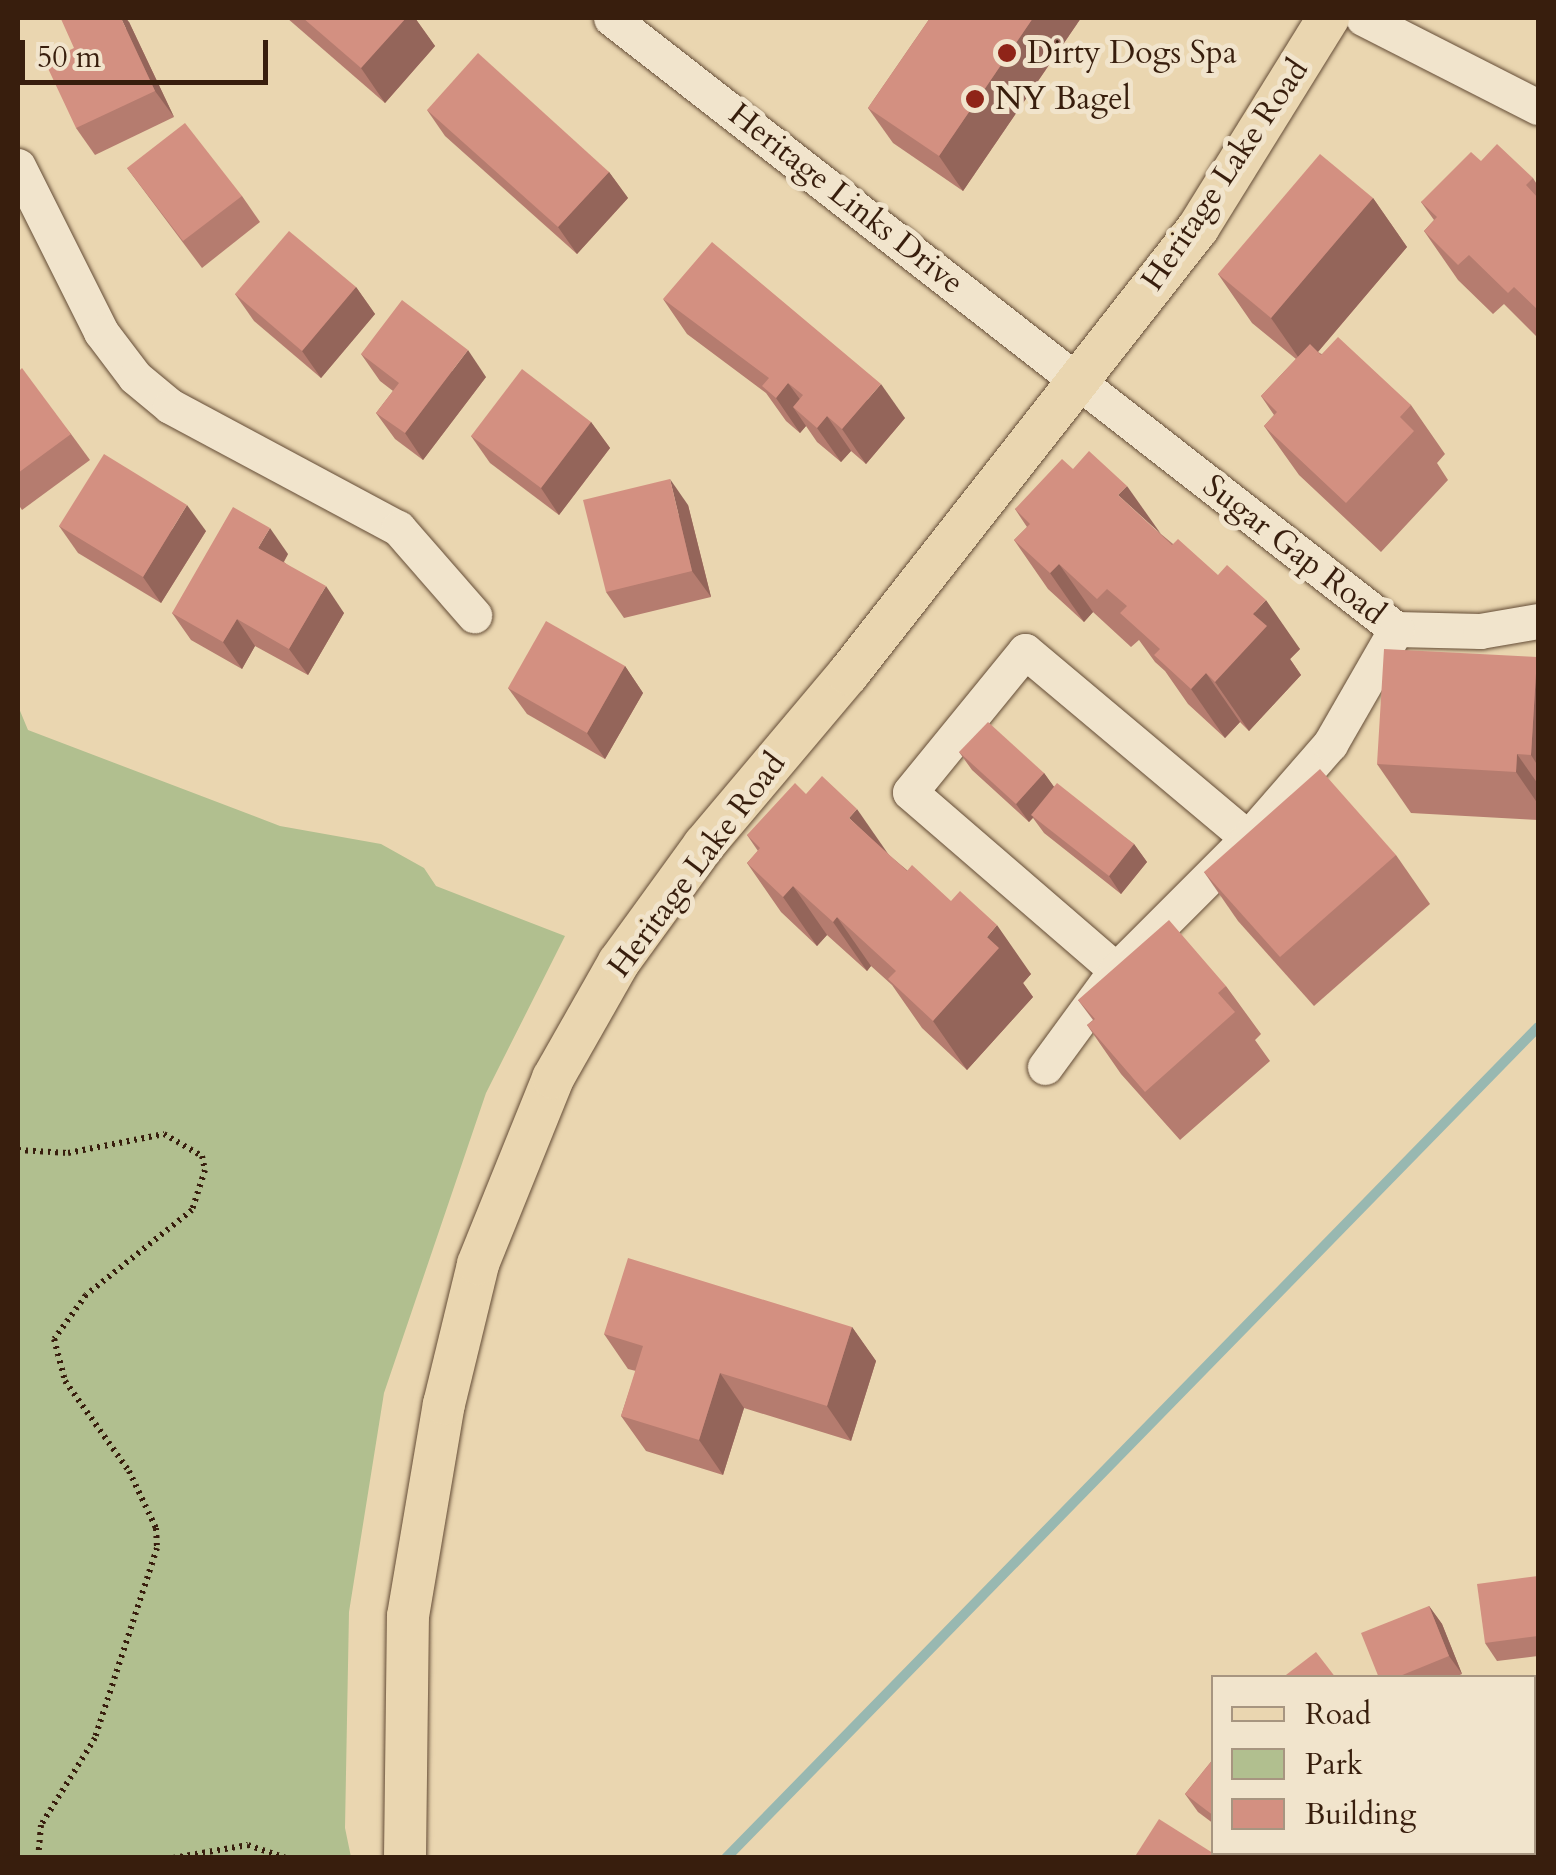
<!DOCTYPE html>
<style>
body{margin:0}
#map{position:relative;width:1556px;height:1875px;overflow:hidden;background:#ead6b0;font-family:Cardo,serif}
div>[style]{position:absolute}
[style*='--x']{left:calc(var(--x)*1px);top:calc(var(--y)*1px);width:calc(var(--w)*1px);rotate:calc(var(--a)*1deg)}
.green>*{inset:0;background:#b1bf8f}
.stream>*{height:10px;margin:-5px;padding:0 5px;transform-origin:5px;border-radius:5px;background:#98b8b1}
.path>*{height:6px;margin-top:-3px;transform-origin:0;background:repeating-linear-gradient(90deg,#381e0d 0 2.5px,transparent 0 7.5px)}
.roads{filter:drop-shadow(0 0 2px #644c36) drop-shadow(0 0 2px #644c36)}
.minor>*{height:35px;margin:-17.5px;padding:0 17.5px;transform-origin:17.5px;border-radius:17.5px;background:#f1e4cc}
.major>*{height:42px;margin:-21px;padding:0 21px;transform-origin:21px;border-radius:21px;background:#ead6b0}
.wall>*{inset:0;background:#b57c6f}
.shaded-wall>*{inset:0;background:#94655a}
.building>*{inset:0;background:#d39081}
.dots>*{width:28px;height:28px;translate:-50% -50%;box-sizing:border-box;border:5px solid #f1e4cc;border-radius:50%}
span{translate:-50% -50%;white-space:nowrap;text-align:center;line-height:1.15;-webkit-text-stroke:10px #f1e4cc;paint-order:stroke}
.poi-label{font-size:32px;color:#381e0d}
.left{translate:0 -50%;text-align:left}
.street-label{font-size:32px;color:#381e0d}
.frame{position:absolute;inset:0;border:20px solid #381e0d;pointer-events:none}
.legend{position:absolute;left:1211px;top:1675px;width:325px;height:180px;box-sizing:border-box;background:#f1e4cc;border:2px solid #a79580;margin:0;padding:12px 18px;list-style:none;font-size:30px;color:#381e0d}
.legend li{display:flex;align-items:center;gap:20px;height:50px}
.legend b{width:50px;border:2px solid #a79580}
.scale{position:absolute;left:20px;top:40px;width:248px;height:45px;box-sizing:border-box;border:5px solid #381e0d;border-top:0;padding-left:12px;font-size:30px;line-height:35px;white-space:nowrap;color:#381e0d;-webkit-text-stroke:8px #f1e4cc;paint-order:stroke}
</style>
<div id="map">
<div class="green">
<div style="clip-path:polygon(18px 706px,28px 730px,280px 826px,381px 844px,424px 868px,436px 886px,565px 936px,486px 1093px,384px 1393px,349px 1612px,345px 1828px,351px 1857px,18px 1857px)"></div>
</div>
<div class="stream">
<div style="--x:726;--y:1858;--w:1162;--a:-45.66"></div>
</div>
<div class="path">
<div style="--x:18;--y:1150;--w:50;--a:3.4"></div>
<div style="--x:68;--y:1153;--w:98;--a:-11.2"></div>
<div style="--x:164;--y:1134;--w:44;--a:30.1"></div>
<div style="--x:202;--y:1156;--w:14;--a:78"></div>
<div style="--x:205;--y:1170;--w:42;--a:108"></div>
<div style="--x:192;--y:1210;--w:136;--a:141.3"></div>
<div style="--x:86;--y:1295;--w:54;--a:126"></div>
<div style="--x:54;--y:1339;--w:43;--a:75.3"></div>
<div style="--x:65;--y:1381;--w:110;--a:54.6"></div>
<div style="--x:129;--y:1471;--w:63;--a:64.7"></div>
<div style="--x:156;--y:1528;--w:20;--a:87"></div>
<div style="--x:157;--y:1548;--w:200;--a:108.1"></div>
<div style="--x:95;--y:1738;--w:102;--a:121.8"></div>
<div style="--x:41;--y:1825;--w:33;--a:95"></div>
<div style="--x:173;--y:1858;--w:76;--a:-9.8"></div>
<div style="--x:248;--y:1845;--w:39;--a:19"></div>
</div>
<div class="roads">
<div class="minor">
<div style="--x:611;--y:18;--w:995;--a:37.9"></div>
<div style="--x:1396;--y:629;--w:84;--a:1.4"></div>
<div style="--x:1480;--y:631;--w:59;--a:-9.8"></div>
<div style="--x:1363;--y:18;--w:196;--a:27"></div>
<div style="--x:18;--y:166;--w:186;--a:63.4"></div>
<div style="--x:101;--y:332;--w:56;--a:52.9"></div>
<div style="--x:135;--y:377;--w:45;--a:39.6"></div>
<div style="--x:170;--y:406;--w:259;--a:28.2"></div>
<div style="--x:398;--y:528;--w:116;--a:48.9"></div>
<div style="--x:1116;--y:970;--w:272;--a:-139.2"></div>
<div style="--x:910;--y:792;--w:182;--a:-50.8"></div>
<div style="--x:1025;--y:651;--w:291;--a:40"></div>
<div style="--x:1045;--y:1067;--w:120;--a:-53.8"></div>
<div style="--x:1116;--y:970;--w:187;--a:-45"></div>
<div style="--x:1248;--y:838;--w:125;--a:-48.9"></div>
<div style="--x:1330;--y:744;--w:133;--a:-60.1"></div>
<div style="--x:1534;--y:1744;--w:4;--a:0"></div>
<div style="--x:1331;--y:1858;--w:8;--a:-50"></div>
</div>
<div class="major">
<div style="--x:405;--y:1858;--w:242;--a:-89.3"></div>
<div style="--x:408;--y:1616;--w:215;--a:-80.4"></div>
<div style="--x:444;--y:1404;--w:144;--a:-76.3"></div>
<div style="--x:478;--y:1264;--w:201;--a:-68"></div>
<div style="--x:553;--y:1078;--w:133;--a:-60.4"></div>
<div style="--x:619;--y:962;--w:145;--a:-54"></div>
<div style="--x:704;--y:845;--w:224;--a:-49.9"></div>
<div style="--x:848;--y:674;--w:567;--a:-51.88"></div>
<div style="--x:1198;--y:228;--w:247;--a:-58.2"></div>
</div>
</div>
<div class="wall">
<div style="clip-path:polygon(287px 18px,415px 18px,435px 46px,385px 103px)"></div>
<div style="clip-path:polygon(930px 18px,1081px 18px,963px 191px,893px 143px,868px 108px)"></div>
<div style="clip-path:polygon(129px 22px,174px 117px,95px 155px,76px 128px)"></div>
<div style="clip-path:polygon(427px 110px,609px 172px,628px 198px,577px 254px,445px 136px)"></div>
<div style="clip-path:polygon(1481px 161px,1533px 178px,1538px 186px,1538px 338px,1504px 304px,1493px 314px,1458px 280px,1424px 231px,1434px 220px,1421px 202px)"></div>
<div style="clip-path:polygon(127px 168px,242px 196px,260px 222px,202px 268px)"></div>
<div style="clip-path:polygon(1373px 198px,1407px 247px,1318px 352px,1411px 405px,1445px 454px,1437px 463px,1448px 480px,1381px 552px,1299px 475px,1264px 426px,1274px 415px,1261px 396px,1296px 359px,1252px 323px,1218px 274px)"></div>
<div style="clip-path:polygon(356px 287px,375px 314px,321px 378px,254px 321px,235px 294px)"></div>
<div style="clip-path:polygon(663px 299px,905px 418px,866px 464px,851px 451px,841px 462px,817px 442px,806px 426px,800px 433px,786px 421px,766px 393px,687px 334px)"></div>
<div style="clip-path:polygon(361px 354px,486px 377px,423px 460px,395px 439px,376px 413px,393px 391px,380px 381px)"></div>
<div style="clip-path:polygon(18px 372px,71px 434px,90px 460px,22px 510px,18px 504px)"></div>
<div style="clip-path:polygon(591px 422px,610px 448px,559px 515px,490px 463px,471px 436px)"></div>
<div style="clip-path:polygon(1073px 469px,1161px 534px,1300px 649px,1290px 659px,1301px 675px,1249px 731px,1240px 722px,1225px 738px,1188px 704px,1165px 671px,1155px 662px,1139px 640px,1131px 647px,1093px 612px,1084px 622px,1048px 589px,1014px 540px,1027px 527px,1015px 509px)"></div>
<div style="clip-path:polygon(688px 505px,711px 597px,624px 618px,606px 592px)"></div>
<div style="clip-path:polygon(59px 526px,206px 531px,161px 603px,78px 553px)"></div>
<div style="clip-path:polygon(288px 554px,284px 562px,344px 613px,308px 675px,255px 646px,242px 669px,191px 640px,172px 613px)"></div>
<div style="clip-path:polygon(1537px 657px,1538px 660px,1538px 820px,1411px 813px,1377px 764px)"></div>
<div style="clip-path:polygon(625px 666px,643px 693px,605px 759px,527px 714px,508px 688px)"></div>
<div style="clip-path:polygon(959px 752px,1044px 773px,1054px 787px,1134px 844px,1147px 862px,1121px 894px,1044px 833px,1033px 818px,1029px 822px,972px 770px)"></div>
<div style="clip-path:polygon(806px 794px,889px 855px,1031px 974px,1023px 983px,1033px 997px,967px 1070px,922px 1028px,892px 985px,871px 966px,867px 971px,827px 935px,817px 946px,781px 912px,747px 863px,758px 851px,747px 835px)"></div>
<div style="clip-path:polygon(1396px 855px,1430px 904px,1314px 1006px,1238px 921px,1204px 872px)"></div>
<div style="clip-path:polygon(1226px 986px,1261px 1034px,1255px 1040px,1270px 1061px,1180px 1140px,1121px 1074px,1087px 1025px,1093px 1020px,1078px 1000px)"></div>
<div style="clip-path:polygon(852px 1327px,876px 1361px,851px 1441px,744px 1408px,723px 1475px,646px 1451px,621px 1416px,636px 1371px,628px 1369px,604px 1334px)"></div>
<div style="clip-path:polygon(1538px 1576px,1538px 1656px,1497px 1661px,1485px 1643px)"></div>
<div style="clip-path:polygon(1429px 1606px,1442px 1624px,1462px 1674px,1453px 1678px,1379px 1678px)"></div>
<div style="clip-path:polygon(1214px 1758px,1214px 1824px,1198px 1812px,1185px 1794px)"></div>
</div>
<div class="shaded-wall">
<div style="clip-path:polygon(121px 18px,126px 18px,129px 22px,174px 117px,155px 91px)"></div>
<div style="clip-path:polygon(406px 18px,415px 18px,435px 46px,385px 103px,361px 68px)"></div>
<div style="clip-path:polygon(1033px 18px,1081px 18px,963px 191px,939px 156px)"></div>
<div style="clip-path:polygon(609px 172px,628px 198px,577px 254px,558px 227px)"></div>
<div style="clip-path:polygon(1373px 198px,1407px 247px,1305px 367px,1271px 318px)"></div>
<div style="clip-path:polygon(356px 287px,375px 314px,321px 378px,302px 351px)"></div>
<div style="clip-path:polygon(468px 350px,486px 377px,423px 460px,405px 433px)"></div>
<div style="clip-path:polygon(788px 383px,813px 417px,793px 407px,806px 426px,800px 433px,776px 398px)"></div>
<div style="clip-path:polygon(881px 384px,905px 418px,866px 464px,842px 429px)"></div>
<div style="clip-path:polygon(827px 416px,851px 451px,841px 462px,817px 428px)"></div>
<div style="clip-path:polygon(591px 422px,610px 448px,559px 515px,541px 488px)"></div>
<div style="clip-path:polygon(670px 479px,688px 505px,711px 597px,692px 571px)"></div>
<div style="clip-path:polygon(1127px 486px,1161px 534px,1118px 495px)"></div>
<div style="clip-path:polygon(187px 505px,206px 531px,161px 603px,143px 577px)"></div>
<div style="clip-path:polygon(270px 528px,288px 554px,276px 575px,258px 548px)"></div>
<div style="clip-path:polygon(1059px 564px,1093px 612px,1084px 622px,1050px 573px)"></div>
<div style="clip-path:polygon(326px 586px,344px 613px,308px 675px,289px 649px)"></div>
<div style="clip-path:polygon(1266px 600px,1300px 649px,1290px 659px,1301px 675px,1249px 731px,1215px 682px,1253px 614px)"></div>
<div style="clip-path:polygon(237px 619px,255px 646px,242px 669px,223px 642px)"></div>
<div style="clip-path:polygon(1537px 657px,1538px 660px,1538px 766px,1531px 755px)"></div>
<div style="clip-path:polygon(625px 666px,643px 693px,605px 759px,587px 733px)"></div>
<div style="clip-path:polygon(1206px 673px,1240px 722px,1225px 738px,1191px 689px)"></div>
<div style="clip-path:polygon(1517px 754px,1538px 784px,1538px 804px,1516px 772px)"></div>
<div style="clip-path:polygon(1044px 773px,1057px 791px,1029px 822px,1016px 804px)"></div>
<div style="clip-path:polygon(857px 809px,891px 858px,849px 818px)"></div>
<div style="clip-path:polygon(1134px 844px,1147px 862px,1121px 894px,1109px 876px)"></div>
<div style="clip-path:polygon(793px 886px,827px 935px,817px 946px,783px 897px)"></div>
<div style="clip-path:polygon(837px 917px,871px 966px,867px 971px,833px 922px)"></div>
<div style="clip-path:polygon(997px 925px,1031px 974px,1023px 983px,1033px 997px,967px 1070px,933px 1021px,987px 937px)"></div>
<div style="clip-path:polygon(852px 1327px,876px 1361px,851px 1441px,827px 1406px)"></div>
<div style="clip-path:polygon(720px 1373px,744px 1408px,723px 1475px,699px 1440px)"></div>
<div style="clip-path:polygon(1429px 1606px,1442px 1624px,1462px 1674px,1449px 1656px)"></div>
</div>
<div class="building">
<div style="clip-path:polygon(64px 18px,121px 18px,155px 91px,76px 128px,45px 62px,74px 48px,61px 19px)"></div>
<div style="clip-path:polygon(303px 18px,406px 18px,361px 68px)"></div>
<div style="clip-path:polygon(930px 18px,1033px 18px,939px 156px,868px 108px)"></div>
<div style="clip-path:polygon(478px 53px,609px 172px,558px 227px,427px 110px)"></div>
<div style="clip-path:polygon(185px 123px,242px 196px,183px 241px,127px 168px)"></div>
<div style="clip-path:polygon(1497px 144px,1533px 178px,1526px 185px,1538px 198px,1538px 310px,1514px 287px,1508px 293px,1469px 255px,1458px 265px,1424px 231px,1437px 217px,1421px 202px,1471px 152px,1481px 161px)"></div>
<div style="clip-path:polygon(1320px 154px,1373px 198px,1271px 318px,1218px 274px)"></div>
<div style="clip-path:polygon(289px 231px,356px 287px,302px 351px,235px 294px)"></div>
<div style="clip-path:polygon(712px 242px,881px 384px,842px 429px,827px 416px,817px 428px,793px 407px,803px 395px,788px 383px,776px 398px,762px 386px,769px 378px,663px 299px)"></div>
<div style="clip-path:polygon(402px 300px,468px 350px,405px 433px,376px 413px,399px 383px,361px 354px)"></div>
<div style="clip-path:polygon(1338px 337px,1411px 405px,1400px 417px,1414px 431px,1346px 503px,1264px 426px,1277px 412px,1261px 396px,1310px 344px,1321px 355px)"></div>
<div style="clip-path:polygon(22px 368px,71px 434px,18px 473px,18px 372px)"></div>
<div style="clip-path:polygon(522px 369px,591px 422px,541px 488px,471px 436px)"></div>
<div style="clip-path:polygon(1089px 451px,1127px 486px,1118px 495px,1172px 545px,1178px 539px,1218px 575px,1227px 565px,1266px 600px,1253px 614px,1267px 626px,1215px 682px,1206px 673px,1191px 689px,1154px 655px,1160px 649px,1120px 613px,1127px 606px,1107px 589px,1097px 599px,1059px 564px,1050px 573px,1014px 540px,1030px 524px,1015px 509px,1062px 459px,1073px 469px)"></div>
<div style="clip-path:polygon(104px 454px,187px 505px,143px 577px,59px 526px)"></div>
<div style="clip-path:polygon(670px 479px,692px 571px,606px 592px,583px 500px)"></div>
<div style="clip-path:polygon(233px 507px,270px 528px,258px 548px,326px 586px,289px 649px,237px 619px,223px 642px,172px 613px)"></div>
<div style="clip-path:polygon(546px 621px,625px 666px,587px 733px,508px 688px)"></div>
<div style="clip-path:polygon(1384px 649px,1537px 657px,1531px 755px,1517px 754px,1516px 772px,1377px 764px)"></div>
<div style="clip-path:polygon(988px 722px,1044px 773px,1016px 804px,959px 752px)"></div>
<div style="clip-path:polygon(1320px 769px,1396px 855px,1280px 957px,1204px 872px)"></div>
<div style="clip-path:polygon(822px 776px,857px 809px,849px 818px,907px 871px,912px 865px,951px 901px,960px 891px,997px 925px,987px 937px,999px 948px,933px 1021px,888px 979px,896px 971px,837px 917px,833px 922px,793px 886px,783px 897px,747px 863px,760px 848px,747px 835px,795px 783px,806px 794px)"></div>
<div style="clip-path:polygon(1057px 783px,1134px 844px,1109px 876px,1031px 815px)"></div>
<div style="clip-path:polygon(1169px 920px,1226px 986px,1218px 993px,1235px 1012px,1145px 1092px,1087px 1025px,1095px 1019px,1078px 1000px)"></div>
<div style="clip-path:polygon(628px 1258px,852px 1327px,827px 1406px,720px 1373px,699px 1440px,621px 1416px,643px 1346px,604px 1334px)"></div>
<div style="clip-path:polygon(1538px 1576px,1538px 1636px,1485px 1643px,1477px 1584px)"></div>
<div style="clip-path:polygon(1429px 1606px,1449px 1656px,1395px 1678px,1379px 1678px,1361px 1633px)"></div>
<div style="clip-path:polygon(1316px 1652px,1336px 1678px,1282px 1678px)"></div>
<div style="clip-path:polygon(1214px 1758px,1214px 1816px,1185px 1794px)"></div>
<div style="clip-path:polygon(1159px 1819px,1216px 1855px,1214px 1858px,1134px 1858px)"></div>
<div style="clip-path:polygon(1399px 1852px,1415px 1852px,1426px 1858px,1397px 1858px)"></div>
</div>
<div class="dots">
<div style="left:1007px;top:53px;background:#8f2418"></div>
<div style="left:975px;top:99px;background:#8f2418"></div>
</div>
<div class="poi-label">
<span class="left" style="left:1027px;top:53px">Dirty Dogs Spa</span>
<span class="left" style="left:995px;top:99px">NY Bagel</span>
</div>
<div class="street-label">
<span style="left:1225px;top:175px;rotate:-56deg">Heritage Lake Road</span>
<span style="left:846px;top:199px;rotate:38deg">Heritage Links Drive</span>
<span style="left:1294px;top:550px;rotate:38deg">Sugar Gap Road</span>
<span style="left:697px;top:865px;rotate:-53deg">Heritage Lake Road</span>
</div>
<div class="frame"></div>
<ul class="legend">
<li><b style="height:12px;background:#ead6b0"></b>Road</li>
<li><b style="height:28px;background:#b1bf8f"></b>Park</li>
<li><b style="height:28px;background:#d39081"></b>Building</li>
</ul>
<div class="scale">50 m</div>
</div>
